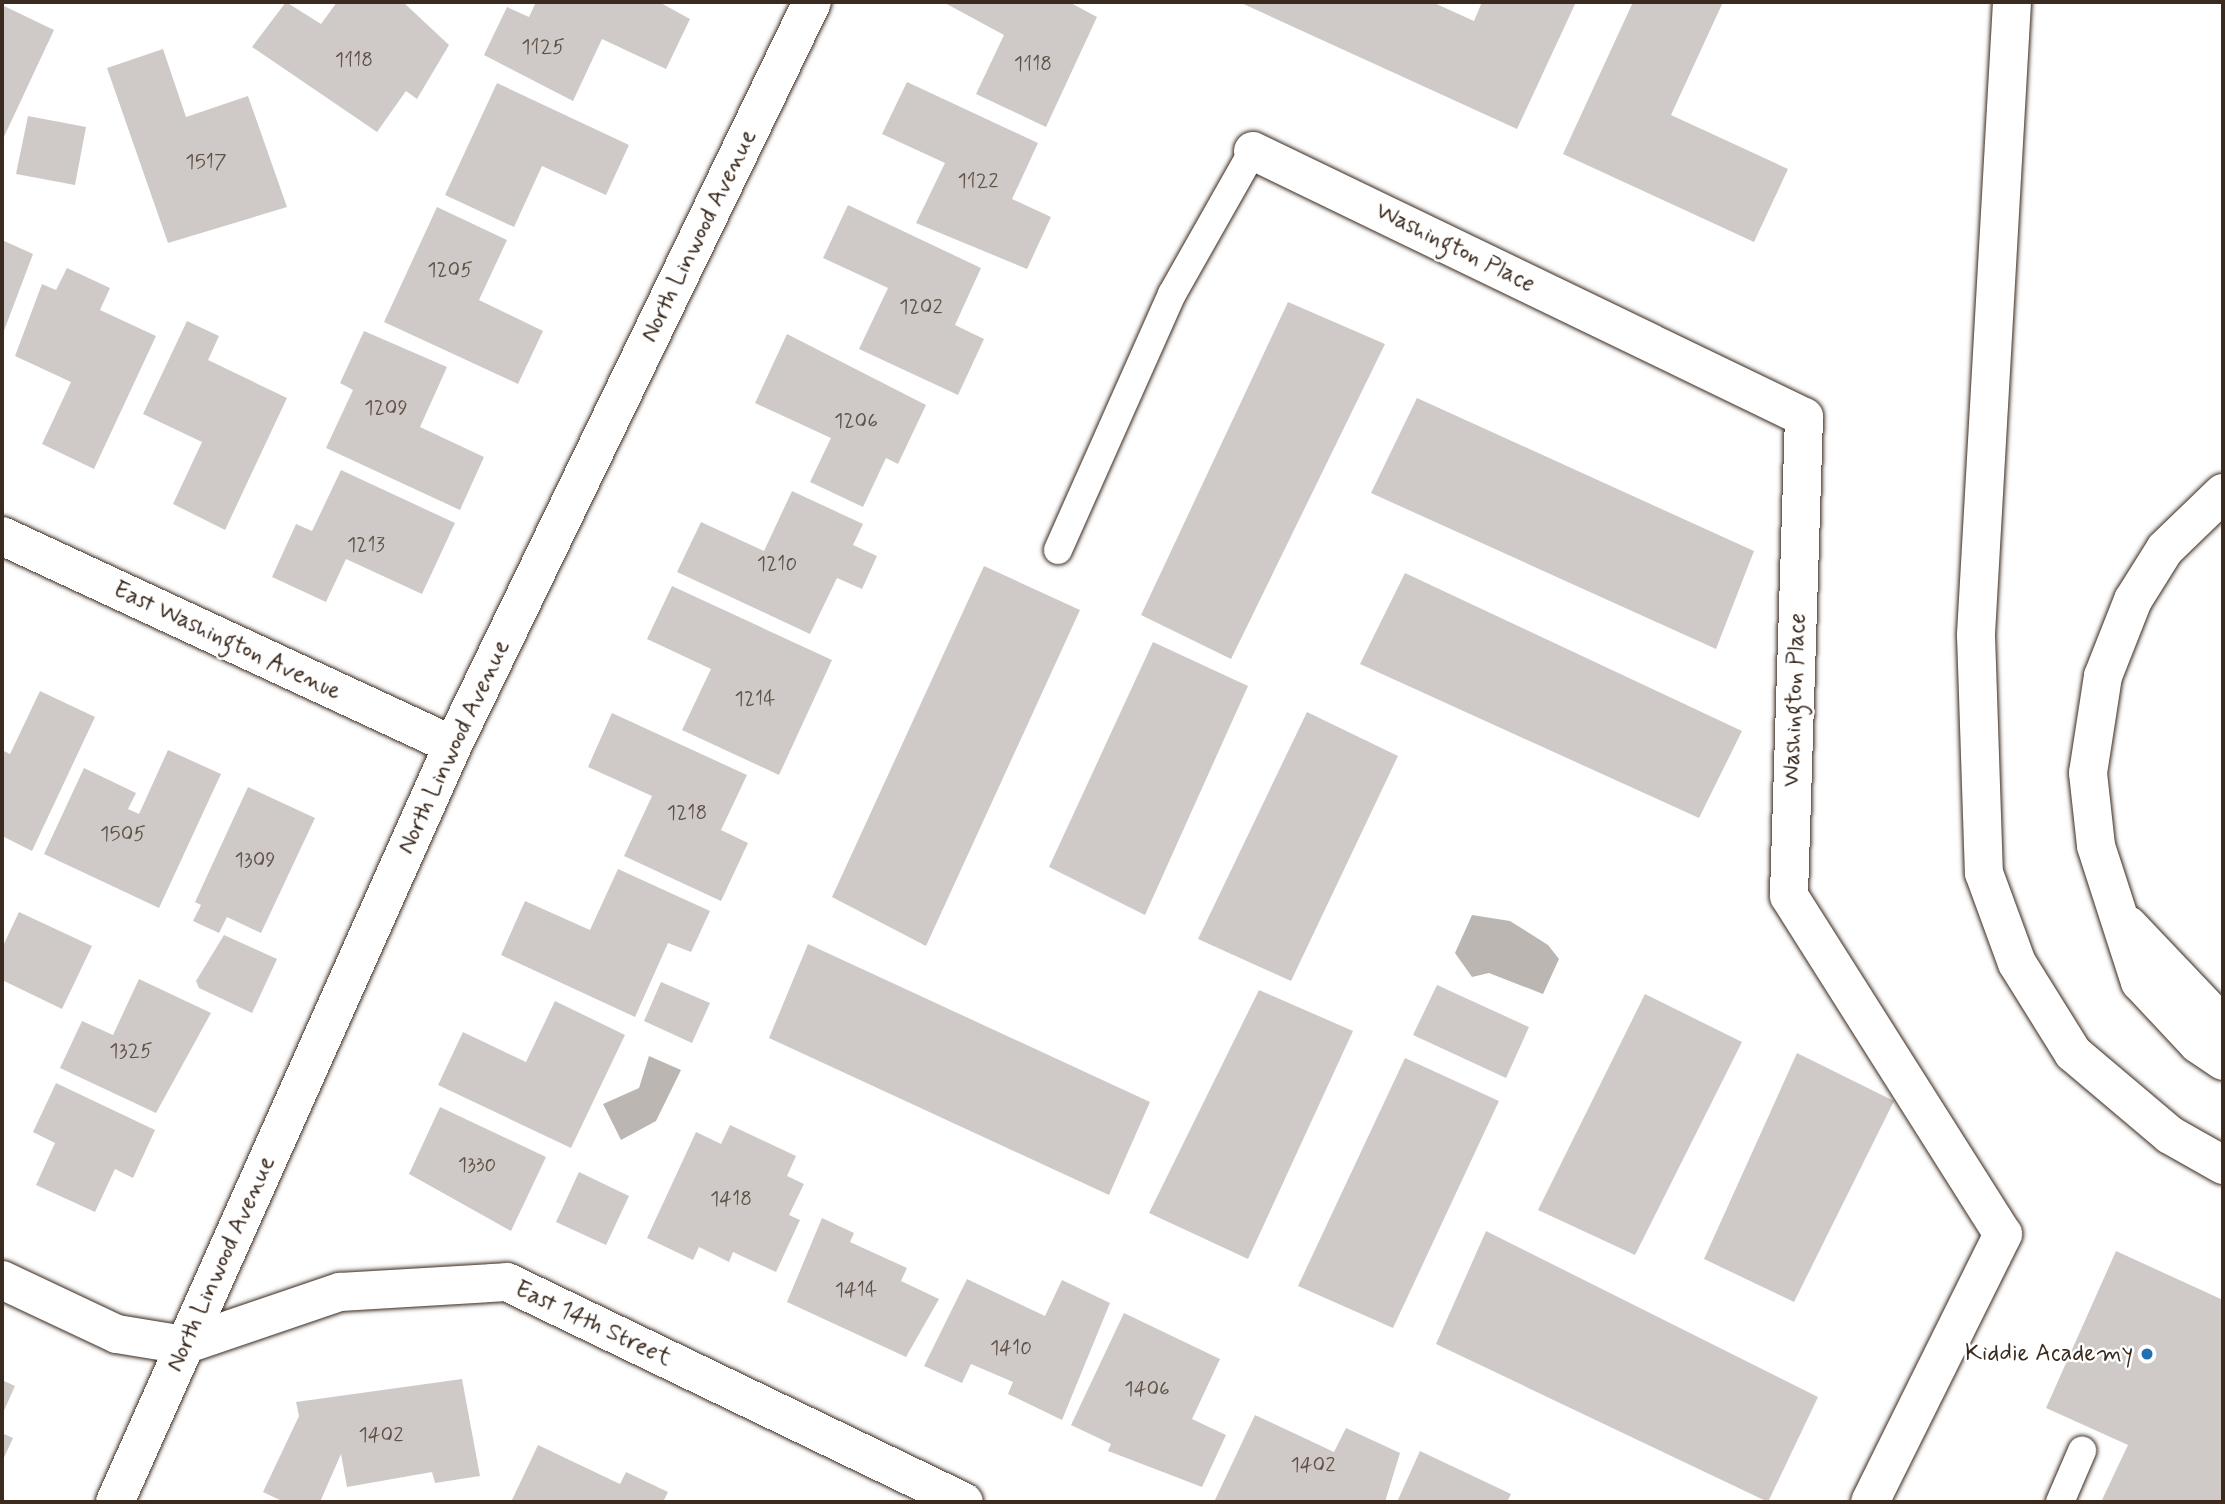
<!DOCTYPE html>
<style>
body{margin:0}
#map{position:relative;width:2225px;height:1504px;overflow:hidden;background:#fff;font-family:Mynerve,sans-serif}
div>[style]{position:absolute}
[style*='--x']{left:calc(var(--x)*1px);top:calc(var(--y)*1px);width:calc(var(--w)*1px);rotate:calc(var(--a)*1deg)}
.water>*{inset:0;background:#bcb6b3}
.building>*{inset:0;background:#cfcac7}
.roads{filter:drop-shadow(0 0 2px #3b2a1e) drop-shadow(0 0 2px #3b2a1e)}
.lane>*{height:28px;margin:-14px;padding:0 14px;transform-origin:14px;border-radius:14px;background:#fff}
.street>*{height:38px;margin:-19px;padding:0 19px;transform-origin:19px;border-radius:19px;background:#fff}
.highway>*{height:38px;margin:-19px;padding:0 19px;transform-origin:19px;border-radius:19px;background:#fff}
.dots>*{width:19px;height:19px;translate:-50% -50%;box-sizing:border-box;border:4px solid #fff;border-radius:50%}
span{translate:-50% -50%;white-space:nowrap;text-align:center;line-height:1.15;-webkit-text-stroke:5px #fff;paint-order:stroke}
.number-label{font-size:21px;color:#605248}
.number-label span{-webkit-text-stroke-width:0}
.street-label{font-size:24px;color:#3b2a1e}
.poi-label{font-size:24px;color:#3b2a1e}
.right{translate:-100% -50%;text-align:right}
.frame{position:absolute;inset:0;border:4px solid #3b2a1e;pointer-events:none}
</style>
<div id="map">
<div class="water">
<div style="clip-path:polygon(1472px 915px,1510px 921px,1548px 945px,1559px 959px,1543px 994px,1489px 973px,1472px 977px,1455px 953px)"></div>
<div style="clip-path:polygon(649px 1056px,681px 1070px,656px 1121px,621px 1140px,603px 1104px,639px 1088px)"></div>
</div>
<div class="building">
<div style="clip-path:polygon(286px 2px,321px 24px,337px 2px,403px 2px,449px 45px,417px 99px,406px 91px,377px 132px,252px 47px)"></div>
<div style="clip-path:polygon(536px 2px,659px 2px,690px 19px,666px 69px,602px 39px,573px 101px,484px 55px,507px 7px,529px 17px)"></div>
<div style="clip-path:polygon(943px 2px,1069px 2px,1097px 17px,1046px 127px,976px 94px,1004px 35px)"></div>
<div style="clip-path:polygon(1239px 2px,1432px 2px,1474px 21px,1482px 2px,1576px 2px,1517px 129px)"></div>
<div style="clip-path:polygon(1633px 2px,1723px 2px,1671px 115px,1788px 169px,1754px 242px,1563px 154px)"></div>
<div style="clip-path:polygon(2px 5px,54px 30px,2px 141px)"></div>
<div style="clip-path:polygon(163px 49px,186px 117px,248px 96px,287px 207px,168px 243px,107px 68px)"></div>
<div style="clip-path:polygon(907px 82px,1038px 143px,1012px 199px,1051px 217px,1027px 269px,916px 223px,945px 163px,882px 134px)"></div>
<div style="clip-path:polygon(497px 83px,629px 145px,606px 195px,542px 166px,514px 227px,445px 195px)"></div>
<div style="clip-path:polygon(28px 116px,86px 127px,75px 185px,16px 174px)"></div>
<div style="clip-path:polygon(848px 205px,981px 268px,955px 325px,984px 339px,958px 395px,859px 349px,888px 288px,823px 258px)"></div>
<div style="clip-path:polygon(437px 207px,507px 240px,479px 300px,543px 331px,518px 384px,384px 322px)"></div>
<div style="clip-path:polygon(2px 240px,33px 254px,2px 336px)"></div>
<div style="clip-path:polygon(67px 268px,110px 288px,100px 310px,156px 336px,94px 469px,42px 444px,71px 382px,15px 356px,42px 284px,56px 290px)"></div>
<div style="clip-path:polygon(1288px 302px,1385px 344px,1231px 659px,1141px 615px)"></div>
<div style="clip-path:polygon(187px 321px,219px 336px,208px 360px,287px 398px,225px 530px,173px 504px,202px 442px,143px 414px)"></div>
<div style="clip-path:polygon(364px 331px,447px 367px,420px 427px,484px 457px,460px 510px,326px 448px,353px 390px,340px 383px)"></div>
<div style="clip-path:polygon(787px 334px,926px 405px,898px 464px,886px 458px,863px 507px,810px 482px,831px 438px,755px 403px)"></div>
<div style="clip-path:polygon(1417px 398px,1754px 551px,1716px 649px,1371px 493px)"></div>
<div style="clip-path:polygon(341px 470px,455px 523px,422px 594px,346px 559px,326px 602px,272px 577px,296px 524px,312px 531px)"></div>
<div style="clip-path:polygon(792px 491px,863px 524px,853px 545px,877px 556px,862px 589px,837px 578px,810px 634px,677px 572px,701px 522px,764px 551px)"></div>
<div style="clip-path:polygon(984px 566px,1080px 610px,926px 946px,832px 897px)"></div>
<div style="clip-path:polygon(1405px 573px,1742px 731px,1699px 818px,1360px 664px)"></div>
<div style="clip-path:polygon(672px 586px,832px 660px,779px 775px,682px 730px,711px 669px,647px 639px)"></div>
<div style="clip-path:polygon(1153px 642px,1248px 686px,1145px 915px,1049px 867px)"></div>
<div style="clip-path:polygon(40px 691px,95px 717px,32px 851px,2px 836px,2px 750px,10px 754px)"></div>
<div style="clip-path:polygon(1307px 712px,1398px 756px,1291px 981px,1198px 939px)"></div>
<div style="clip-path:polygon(612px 713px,747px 775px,721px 830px,748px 843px,721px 901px,624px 856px,652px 796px,588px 767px)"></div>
<div style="clip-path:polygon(168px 750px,221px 774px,159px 908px,44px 854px,84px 768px,136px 793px,128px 809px,139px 814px)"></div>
<div style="clip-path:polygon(248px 787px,315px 818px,261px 933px,227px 917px,219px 933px,193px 921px,201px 905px,195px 902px)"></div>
<div style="clip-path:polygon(618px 869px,710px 911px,691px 952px,668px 943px,635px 1017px,501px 955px,525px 901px,590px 930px)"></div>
<div style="clip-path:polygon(19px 912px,92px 946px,62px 1009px,2px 980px,2px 948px)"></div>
<div style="clip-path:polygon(224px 935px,277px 959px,252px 1013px,199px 988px,196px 981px)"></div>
<div style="clip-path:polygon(808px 944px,1150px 1102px,1109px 1195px,769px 1038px)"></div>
<div style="clip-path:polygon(139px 979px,211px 1013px,156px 1113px,60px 1068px,82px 1021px,113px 1035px)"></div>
<div style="clip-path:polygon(661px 982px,710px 1003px,692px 1043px,644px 1021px)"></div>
<div style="clip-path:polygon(1437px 985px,1529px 1027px,1506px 1078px,1413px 1035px)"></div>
<div style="clip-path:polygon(1259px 990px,1353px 1031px,1248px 1259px,1149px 1213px)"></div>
<div style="clip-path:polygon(1645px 994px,1742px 1042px,1635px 1255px,1538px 1210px)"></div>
<div style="clip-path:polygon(555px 1001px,625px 1035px,571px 1148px,438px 1085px,463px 1032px,526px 1062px)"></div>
<div style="clip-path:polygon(1797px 1053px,1894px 1101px,1794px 1302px,1704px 1259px)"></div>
<div style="clip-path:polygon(1405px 1058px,1499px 1101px,1393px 1328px,1298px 1286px)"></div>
<div style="clip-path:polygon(56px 1083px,155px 1130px,133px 1178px,115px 1169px,95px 1212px,36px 1185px,55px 1143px,33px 1132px)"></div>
<div style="clip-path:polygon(440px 1107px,546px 1157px,511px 1231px,409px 1174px)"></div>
<div style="clip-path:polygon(730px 1125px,796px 1156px,787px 1176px,804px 1184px,789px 1215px,800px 1220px,776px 1272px,733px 1252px,729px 1262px,699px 1247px,693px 1260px,647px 1238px,696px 1132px,721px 1144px)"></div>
<div style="clip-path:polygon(579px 1172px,629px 1196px,606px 1245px,556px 1222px)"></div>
<div style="clip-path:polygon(822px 1218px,854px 1233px,850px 1242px,907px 1268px,901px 1281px,939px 1299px,906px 1357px,787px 1302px)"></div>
<div style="clip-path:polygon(1486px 1231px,1818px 1397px,1768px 1502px,1436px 1344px)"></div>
<div style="clip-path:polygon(2116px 1251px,2223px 1300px,2223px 1502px,2101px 1502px,2128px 1445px,2046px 1408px)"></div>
<div style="clip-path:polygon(967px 1279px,1045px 1316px,1062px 1280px,1110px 1303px,1062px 1420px,1008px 1394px,1013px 1382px,971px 1364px,962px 1383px,924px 1366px)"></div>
<div style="clip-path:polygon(1124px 1313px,1220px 1359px,1192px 1419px,1226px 1435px,1202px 1487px,1108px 1451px,1111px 1444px,1071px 1425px)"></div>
<div style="clip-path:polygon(462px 1379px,480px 1476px,435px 1483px,432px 1472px,347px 1487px,341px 1454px,320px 1502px,284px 1502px,263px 1492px,299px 1416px,296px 1402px)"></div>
<div style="clip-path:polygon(2px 1380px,15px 1386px,2px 1415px)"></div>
<div style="clip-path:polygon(1255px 1415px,1334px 1452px,1346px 1428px,1400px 1453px,1385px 1502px,1214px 1502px)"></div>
<div style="clip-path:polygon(2px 1433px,13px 1438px,2px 1462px)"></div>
<div style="clip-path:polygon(538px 1445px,620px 1484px,626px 1472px,668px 1492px,663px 1502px,511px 1502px)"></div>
<div style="clip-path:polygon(1420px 1451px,1511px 1494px,1507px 1502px,1397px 1502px)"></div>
</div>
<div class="roads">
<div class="lane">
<div style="--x:1058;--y:550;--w:280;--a:-66"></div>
<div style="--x:1172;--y:294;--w:164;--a:-60.5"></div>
<div style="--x:2060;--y:1502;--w:56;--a:-66.7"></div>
</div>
<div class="street">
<div style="--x:1253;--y:151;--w:612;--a:25.77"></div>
<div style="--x:1804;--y:417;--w:479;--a:91.8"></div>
<div style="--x:1789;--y:896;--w:400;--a:57.7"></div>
<div style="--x:2003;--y:1234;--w:299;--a:116.4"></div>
<div style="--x:2;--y:536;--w:497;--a:24.9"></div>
<div style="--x:2;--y:1280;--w:127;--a:25.2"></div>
<div style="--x:117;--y:1334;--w:68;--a:9.3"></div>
<div style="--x:184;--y:1345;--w:165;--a:-18.8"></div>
<div style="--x:340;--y:1292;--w:167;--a:-3.4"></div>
<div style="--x:507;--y:1282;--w:507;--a:25.71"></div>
<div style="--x:115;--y:1502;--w:829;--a:-65.94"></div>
<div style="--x:453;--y:745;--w:825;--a:-64.21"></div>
</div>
<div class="highway">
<div style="--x:2012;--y:2;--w:634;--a:93.26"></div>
<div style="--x:1976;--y:635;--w:238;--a:88.1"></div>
<div style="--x:1984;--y:873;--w:96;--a:69.9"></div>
<div style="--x:2017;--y:963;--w:106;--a:58.1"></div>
<div style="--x:2073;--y:1053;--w:127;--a:40.2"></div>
<div style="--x:2170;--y:1135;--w:61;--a:29.5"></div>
<div style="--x:2223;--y:493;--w:81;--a:136"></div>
<div style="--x:2165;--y:549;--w:60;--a:122.1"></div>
<div style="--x:2133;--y:600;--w:82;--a:111.5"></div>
<div style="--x:2103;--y:676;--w:98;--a:98.8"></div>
<div style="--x:2088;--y:773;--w:73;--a:83.7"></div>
<div style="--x:2096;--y:846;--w:143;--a:72.1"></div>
<div style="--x:2140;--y:982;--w:85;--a:46.9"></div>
<div style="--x:2198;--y:1044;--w:30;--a:34"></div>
<div style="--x:2128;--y:925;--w:138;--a:46.5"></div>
</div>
</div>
<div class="dots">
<div style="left:2147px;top:1354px;background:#1f6fb2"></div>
</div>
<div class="number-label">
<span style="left:543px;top:47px">1125</span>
<span style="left:354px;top:60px">1118</span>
<span style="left:1033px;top:64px">1118</span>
<span style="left:206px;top:162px">1517</span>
<span style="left:978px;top:181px">1122</span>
<span style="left:450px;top:270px">1205</span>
<span style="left:921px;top:307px">1202</span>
<span style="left:386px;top:408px">1209</span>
<span style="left:856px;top:421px">1206</span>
<span style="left:366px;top:545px">1213</span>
<span style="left:777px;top:564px">1210</span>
<span style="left:755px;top:699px">1214</span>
<span style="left:687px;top:813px">1218</span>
<span style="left:123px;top:834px">1505</span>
<span style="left:255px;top:860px">1309</span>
<span style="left:131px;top:1051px">1325</span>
<span style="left:477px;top:1165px">1330</span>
<span style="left:731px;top:1199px">1418</span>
<span style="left:856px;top:1290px">1414</span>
<span style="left:1011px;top:1348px">1410</span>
<span style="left:1147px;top:1389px">1406</span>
<span style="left:381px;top:1435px">1402</span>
<span style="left:1313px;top:1465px">1402</span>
</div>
<div class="street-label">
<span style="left:699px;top:236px;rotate:-64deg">North Linwood Avenue</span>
<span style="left:1455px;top:248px;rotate:26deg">Washington Place</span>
<span style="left:227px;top:641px;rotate:25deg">East Washington Avenue</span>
<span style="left:1795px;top:700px;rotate:-88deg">Washington Place</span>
<span style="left:454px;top:747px;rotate:-65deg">North Linwood Avenue</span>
<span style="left:221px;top:1264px;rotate:-66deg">North Linwood Avenue</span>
<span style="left:593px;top:1324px;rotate:25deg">East 14th Street</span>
</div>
<div class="poi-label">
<span class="right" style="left:2133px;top:1354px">Kiddie Academy</span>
</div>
<div class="frame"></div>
</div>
